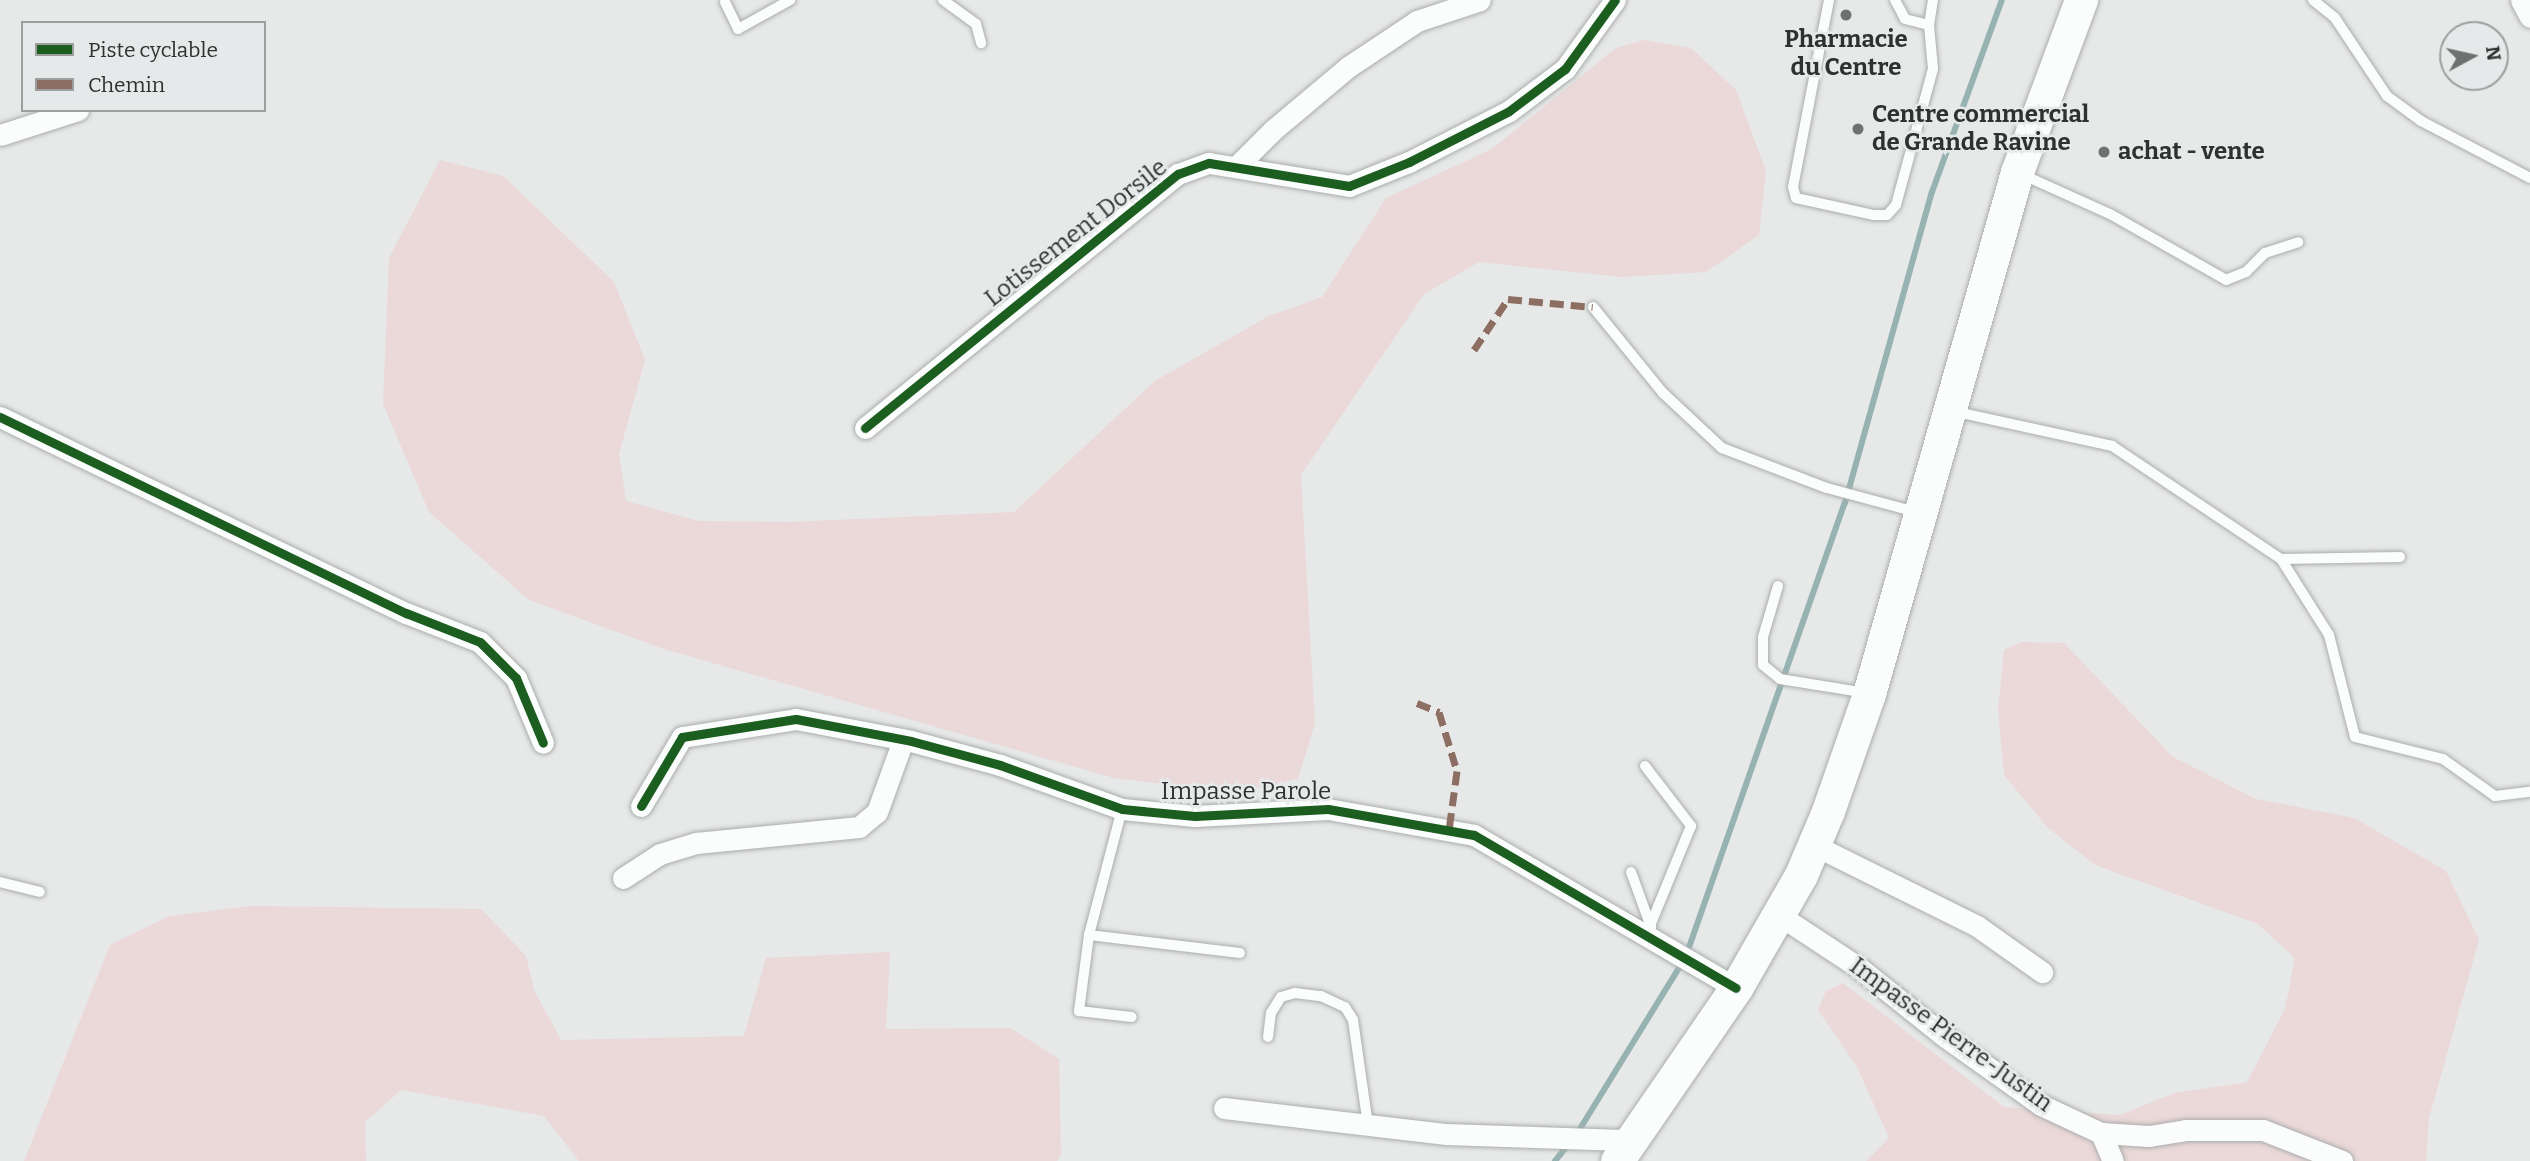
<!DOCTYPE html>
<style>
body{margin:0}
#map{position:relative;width:2530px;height:1161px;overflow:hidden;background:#e7e8e8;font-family:Bitter,serif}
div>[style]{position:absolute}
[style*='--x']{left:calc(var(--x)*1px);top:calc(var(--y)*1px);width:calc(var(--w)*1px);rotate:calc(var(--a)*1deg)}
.green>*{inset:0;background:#ebd8d9}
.stream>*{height:6px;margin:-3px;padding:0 3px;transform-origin:3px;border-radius:3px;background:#96b3b1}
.roads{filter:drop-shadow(0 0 2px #abadac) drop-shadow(0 0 2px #abadac)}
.lane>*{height:10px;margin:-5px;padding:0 5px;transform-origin:5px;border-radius:5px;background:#fbfcfc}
.street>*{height:21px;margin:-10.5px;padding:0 10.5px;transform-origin:10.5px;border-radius:10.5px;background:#fbfcfc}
.primary>*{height:33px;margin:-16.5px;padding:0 16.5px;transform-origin:16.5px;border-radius:16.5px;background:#fbfcfc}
.quiet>*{height:7px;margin-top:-3.5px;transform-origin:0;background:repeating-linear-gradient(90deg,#8d6e63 0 14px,transparent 0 21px)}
.cycleway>*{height:9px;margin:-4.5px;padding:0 4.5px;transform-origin:4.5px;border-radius:4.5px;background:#1b5e20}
.dots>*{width:19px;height:19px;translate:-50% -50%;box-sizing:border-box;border:4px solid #e6e9e9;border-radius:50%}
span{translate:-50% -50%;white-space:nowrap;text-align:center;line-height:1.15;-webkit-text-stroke:5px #e6e9e9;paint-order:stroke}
.poi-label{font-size:24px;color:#2f3130;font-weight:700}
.left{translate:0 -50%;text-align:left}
.street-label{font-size:24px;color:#2f3130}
.legend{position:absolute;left:21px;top:21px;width:245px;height:91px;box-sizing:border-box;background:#e6e9e9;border:2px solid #9d9f9f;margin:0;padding:9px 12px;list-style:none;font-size:21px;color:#2f3130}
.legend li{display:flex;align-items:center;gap:14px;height:35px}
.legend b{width:35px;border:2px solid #9d9f9f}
.north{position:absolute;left:2439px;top:21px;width:70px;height:70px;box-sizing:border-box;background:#e6e9e9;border:2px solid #9d9f9f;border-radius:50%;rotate:82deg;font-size:19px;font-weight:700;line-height:28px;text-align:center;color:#2f3130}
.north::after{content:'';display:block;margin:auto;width:24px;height:32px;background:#6f7170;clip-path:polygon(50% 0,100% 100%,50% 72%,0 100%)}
</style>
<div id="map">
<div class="green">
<div style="clip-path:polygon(1644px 40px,1691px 48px,1736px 90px,1766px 171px,1759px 235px,1706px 272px,1622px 277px,1479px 262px,1424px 294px,1301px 475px,1315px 723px,1298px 779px,1235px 793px,1114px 778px,664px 649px,529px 600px,429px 512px,383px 404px,389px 258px,440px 160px,503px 176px,614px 282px,645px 360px,619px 454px,626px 501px,699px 521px,791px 522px,1014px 512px,1155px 381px,1269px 316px,1322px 297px,1386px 198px,1492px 149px,1616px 48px)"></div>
<div style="clip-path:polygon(2021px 642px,2064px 643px,2173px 757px,2256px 799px,2354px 818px,2446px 871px,2479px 940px,2429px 1118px,2426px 1161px,1866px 1161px,1889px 1138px,1856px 1065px,1818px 1010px,1826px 991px,1843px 983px,2004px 1107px,2120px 1115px,2175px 1093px,2247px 1082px,2285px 1009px,2295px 958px,2258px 924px,2095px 865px,2047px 827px,2004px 775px,1998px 710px,2004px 650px)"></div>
<div style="clip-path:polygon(250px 906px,481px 909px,526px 956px,534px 990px,561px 1040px,744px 1036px,766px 958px,890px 952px,886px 1029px,1010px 1028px,1059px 1059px,1061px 1156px,1057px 1161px,579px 1161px,544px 1116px,401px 1090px,365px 1122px,366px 1161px,24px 1161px,110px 945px,169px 916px)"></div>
</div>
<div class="stream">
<div style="--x:1687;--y:953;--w:477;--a:-70.7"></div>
<div style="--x:1845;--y:503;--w:323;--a:-74.4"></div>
<div style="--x:1932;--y:192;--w:204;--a:-70"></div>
<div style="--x:1578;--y:1132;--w:198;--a:-58.4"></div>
<div style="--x:1555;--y:1161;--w:22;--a:-51"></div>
</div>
<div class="roads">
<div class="lane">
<div style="--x:943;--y:0;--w:41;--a:36"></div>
<div style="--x:976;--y:24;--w:20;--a:75"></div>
<div style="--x:1829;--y:0;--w:190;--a:100.9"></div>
<div style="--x:1793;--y:187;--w:11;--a:75"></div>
<div style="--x:1796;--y:198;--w:80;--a:12.3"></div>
<div style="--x:1874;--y:215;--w:13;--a:0"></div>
<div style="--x:1887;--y:215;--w:13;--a:-48"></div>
<div style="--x:1896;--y:205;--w:141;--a:-74.8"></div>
<div style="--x:1933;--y:69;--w:44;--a:-95.2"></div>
<div style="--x:1895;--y:0;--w:21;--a:62"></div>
<div style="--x:1905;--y:19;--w:25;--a:14"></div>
<div style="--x:1929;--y:25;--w:25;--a:-81"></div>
<div style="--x:2313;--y:0;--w:28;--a:39"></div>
<div style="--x:2335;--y:18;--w:94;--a:56.3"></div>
<div style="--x:2387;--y:96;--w:42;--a:36.3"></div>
<div style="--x:2421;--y:121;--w:123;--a:27.6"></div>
<div style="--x:725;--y:2;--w:30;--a:64"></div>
<div style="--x:738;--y:29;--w:60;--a:-29.1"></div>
<div style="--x:2019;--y:173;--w:100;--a:24.3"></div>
<div style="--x:2110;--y:214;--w:133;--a:29.6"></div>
<div style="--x:2226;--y:280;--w:22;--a:-22"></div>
<div style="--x:2246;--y:272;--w:27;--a:-45"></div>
<div style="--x:2265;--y:253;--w:35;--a:-18"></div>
<div style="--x:1593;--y:307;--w:111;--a:50.9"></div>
<div style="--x:1663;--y:393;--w:81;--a:43"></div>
<div style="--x:1722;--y:448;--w:112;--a:20.9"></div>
<div style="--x:1827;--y:488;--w:92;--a:15.1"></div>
<div style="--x:1952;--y:411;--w:164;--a:12.3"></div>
<div style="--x:2112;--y:446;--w:203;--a:33.8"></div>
<div style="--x:2281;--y:559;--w:119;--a:-1"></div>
<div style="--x:2281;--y:559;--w:90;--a:57.7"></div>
<div style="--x:2329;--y:635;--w:105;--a:75.7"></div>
<div style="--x:2355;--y:737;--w:91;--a:14"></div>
<div style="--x:2443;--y:759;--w:64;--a:35.4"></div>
<div style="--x:2495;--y:796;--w:35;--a:-7"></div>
<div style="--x:1778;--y:586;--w:53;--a:106.4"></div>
<div style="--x:1763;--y:637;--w:28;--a:90"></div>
<div style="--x:1763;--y:665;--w:22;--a:39"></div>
<div style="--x:1780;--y:679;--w:87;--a:9.2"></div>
<div style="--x:1645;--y:766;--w:76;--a:52.5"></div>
<div style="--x:1691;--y:826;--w:108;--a:112.3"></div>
<div style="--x:1122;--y:809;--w:130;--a:104.7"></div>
<div style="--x:1089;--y:935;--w:152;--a:6.8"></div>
<div style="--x:1631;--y:872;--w:59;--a:70"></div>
<div style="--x:0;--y:882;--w:41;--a:14"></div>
<div style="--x:1089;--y:935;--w:77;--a:97.5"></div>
<div style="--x:1079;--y:1011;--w:53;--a:6.5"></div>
<div style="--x:1268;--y:1037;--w:24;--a:-83"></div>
<div style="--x:1271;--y:1013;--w:19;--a:-58"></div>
<div style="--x:1281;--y:997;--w:15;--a:-16"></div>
<div style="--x:1295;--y:993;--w:26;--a:7"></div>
<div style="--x:1321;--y:996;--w:26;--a:25"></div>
<div style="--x:1345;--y:1007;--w:15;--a:58"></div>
<div style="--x:1353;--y:1020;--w:106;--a:81.9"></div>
</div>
<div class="street">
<div style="--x:2521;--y:0;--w:19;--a:62"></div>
<div style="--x:0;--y:135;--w:82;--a:-17.8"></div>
<div style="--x:1236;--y:167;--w:52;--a:-45"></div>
<div style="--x:1273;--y:130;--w:98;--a:-40"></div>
<div style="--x:1348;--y:67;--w:83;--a:-33.7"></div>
<div style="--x:1417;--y:21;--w:66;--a:-18.4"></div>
<div style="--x:0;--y:417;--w:451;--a:25.8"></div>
<div style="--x:406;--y:613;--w:79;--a:21.4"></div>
<div style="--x:480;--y:642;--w:51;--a:45"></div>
<div style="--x:516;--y:678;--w:70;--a:67.4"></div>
<div style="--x:865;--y:428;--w:403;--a:-39.1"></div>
<div style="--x:1178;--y:174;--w:33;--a:-20"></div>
<div style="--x:1209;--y:163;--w:142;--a:9.3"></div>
<div style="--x:1349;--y:186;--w:65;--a:-21.8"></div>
<div style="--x:1409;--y:162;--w:112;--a:-27"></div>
<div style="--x:1509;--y:111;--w:70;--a:-36.9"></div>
<div style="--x:1565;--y:69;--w:85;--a:-54.1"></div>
<div style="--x:641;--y:806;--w:80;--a:-59.3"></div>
<div style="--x:682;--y:737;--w:115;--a:-9"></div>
<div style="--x:796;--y:719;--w:117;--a:10.8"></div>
<div style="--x:911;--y:741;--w:92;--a:15.1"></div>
<div style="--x:1000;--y:765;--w:130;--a:19.8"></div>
<div style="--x:1122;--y:809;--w:73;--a:5.5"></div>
<div style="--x:1195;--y:816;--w:133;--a:-3"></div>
<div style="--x:1328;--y:809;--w:148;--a:10.1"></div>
<div style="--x:1474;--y:835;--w:303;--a:30.3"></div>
<div style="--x:1814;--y:845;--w:182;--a:26.4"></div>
<div style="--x:1977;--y:926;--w:80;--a:35.3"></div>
<div style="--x:623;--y:878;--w:44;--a:-33"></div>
<div style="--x:660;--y:854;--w:38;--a:-17"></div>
<div style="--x:696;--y:843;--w:164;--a:-5.6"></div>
<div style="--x:859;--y:827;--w:23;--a:-40"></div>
<div style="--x:877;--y:812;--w:77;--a:-70.1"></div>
<div style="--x:1779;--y:915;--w:95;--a:33.4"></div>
<div style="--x:1858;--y:967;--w:110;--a:38.7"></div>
<div style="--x:1944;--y:1036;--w:119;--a:35.4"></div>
<div style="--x:2041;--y:1105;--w:66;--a:25"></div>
<div style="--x:2101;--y:1133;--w:30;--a:67"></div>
<div style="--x:1224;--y:1108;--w:224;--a:6.7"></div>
<div style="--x:1446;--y:1134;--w:185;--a:1.9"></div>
<div style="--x:2101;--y:1133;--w:48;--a:3.6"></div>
<div style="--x:2149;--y:1136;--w:37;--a:-9"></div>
<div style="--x:2186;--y:1130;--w:77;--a:0"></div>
<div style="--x:2263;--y:1130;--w:85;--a:21.4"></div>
</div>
<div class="primary">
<div style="--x:1617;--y:1161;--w:210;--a:-55.5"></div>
<div style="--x:1736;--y:988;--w:130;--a:-60.1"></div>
<div style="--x:1801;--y:875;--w:69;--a:-67.1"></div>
<div style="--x:1828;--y:811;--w:124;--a:-70.7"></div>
<div style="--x:1869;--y:694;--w:543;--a:-74.17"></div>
<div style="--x:2017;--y:172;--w:184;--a:-69.6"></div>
</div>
</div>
<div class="quiet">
<div style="--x:1474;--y:350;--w:61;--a:-56.3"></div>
<div style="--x:1508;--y:299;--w:85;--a:5.4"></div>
<div style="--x:1417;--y:703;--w:24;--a:22"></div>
<div style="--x:1439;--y:712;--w:62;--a:73"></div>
<div style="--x:1457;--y:771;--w:60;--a:97.7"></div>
</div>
<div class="cycleway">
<div style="--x:0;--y:417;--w:451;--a:25.8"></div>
<div style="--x:406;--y:613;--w:79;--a:21.4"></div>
<div style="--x:480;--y:642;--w:51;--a:45"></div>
<div style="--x:516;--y:678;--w:70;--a:67.4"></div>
<div style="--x:865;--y:428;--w:403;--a:-39.1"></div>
<div style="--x:1178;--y:174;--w:33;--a:-20"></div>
<div style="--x:1209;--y:163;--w:142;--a:9.3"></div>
<div style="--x:1349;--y:186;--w:65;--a:-21.8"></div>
<div style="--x:1409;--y:162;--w:112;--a:-27"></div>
<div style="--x:1509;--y:111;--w:70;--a:-36.9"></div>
<div style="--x:1565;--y:69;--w:85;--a:-54.1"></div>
<div style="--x:641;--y:806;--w:80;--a:-59.3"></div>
<div style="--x:682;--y:737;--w:115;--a:-9"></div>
<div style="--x:796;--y:719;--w:117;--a:10.8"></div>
<div style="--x:911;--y:741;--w:92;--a:15.1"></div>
<div style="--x:1000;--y:765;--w:130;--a:19.8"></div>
<div style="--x:1122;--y:809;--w:73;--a:5.5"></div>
<div style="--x:1195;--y:816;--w:133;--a:-3"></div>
<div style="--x:1328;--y:809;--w:148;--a:10.1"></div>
<div style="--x:1474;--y:835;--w:303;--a:30.3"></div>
</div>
<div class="dots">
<div style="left:1846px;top:15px;background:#6f7170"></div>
<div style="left:1858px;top:129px;background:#6f7170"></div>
<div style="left:2104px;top:152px;background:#6f7170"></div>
</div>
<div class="poi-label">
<span style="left:1846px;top:54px">Pharmacie<br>du Centre</span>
<span class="left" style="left:1872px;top:129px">Centre commercial<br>de Grande Ravine</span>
<span class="left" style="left:2118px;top:152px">achat - vente</span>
</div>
<div class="street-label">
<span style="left:1076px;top:233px;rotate:-38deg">Lotissement Dorsile</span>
<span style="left:1246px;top:792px">Impasse Parole</span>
<span style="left:1951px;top:1035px;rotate:36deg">Impasse Pierre-Justin</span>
</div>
<ul class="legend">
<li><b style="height:9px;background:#1b5e20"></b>Piste cyclable</li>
<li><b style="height:9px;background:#8d6e63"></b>Chemin</li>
</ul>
<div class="north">N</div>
</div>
